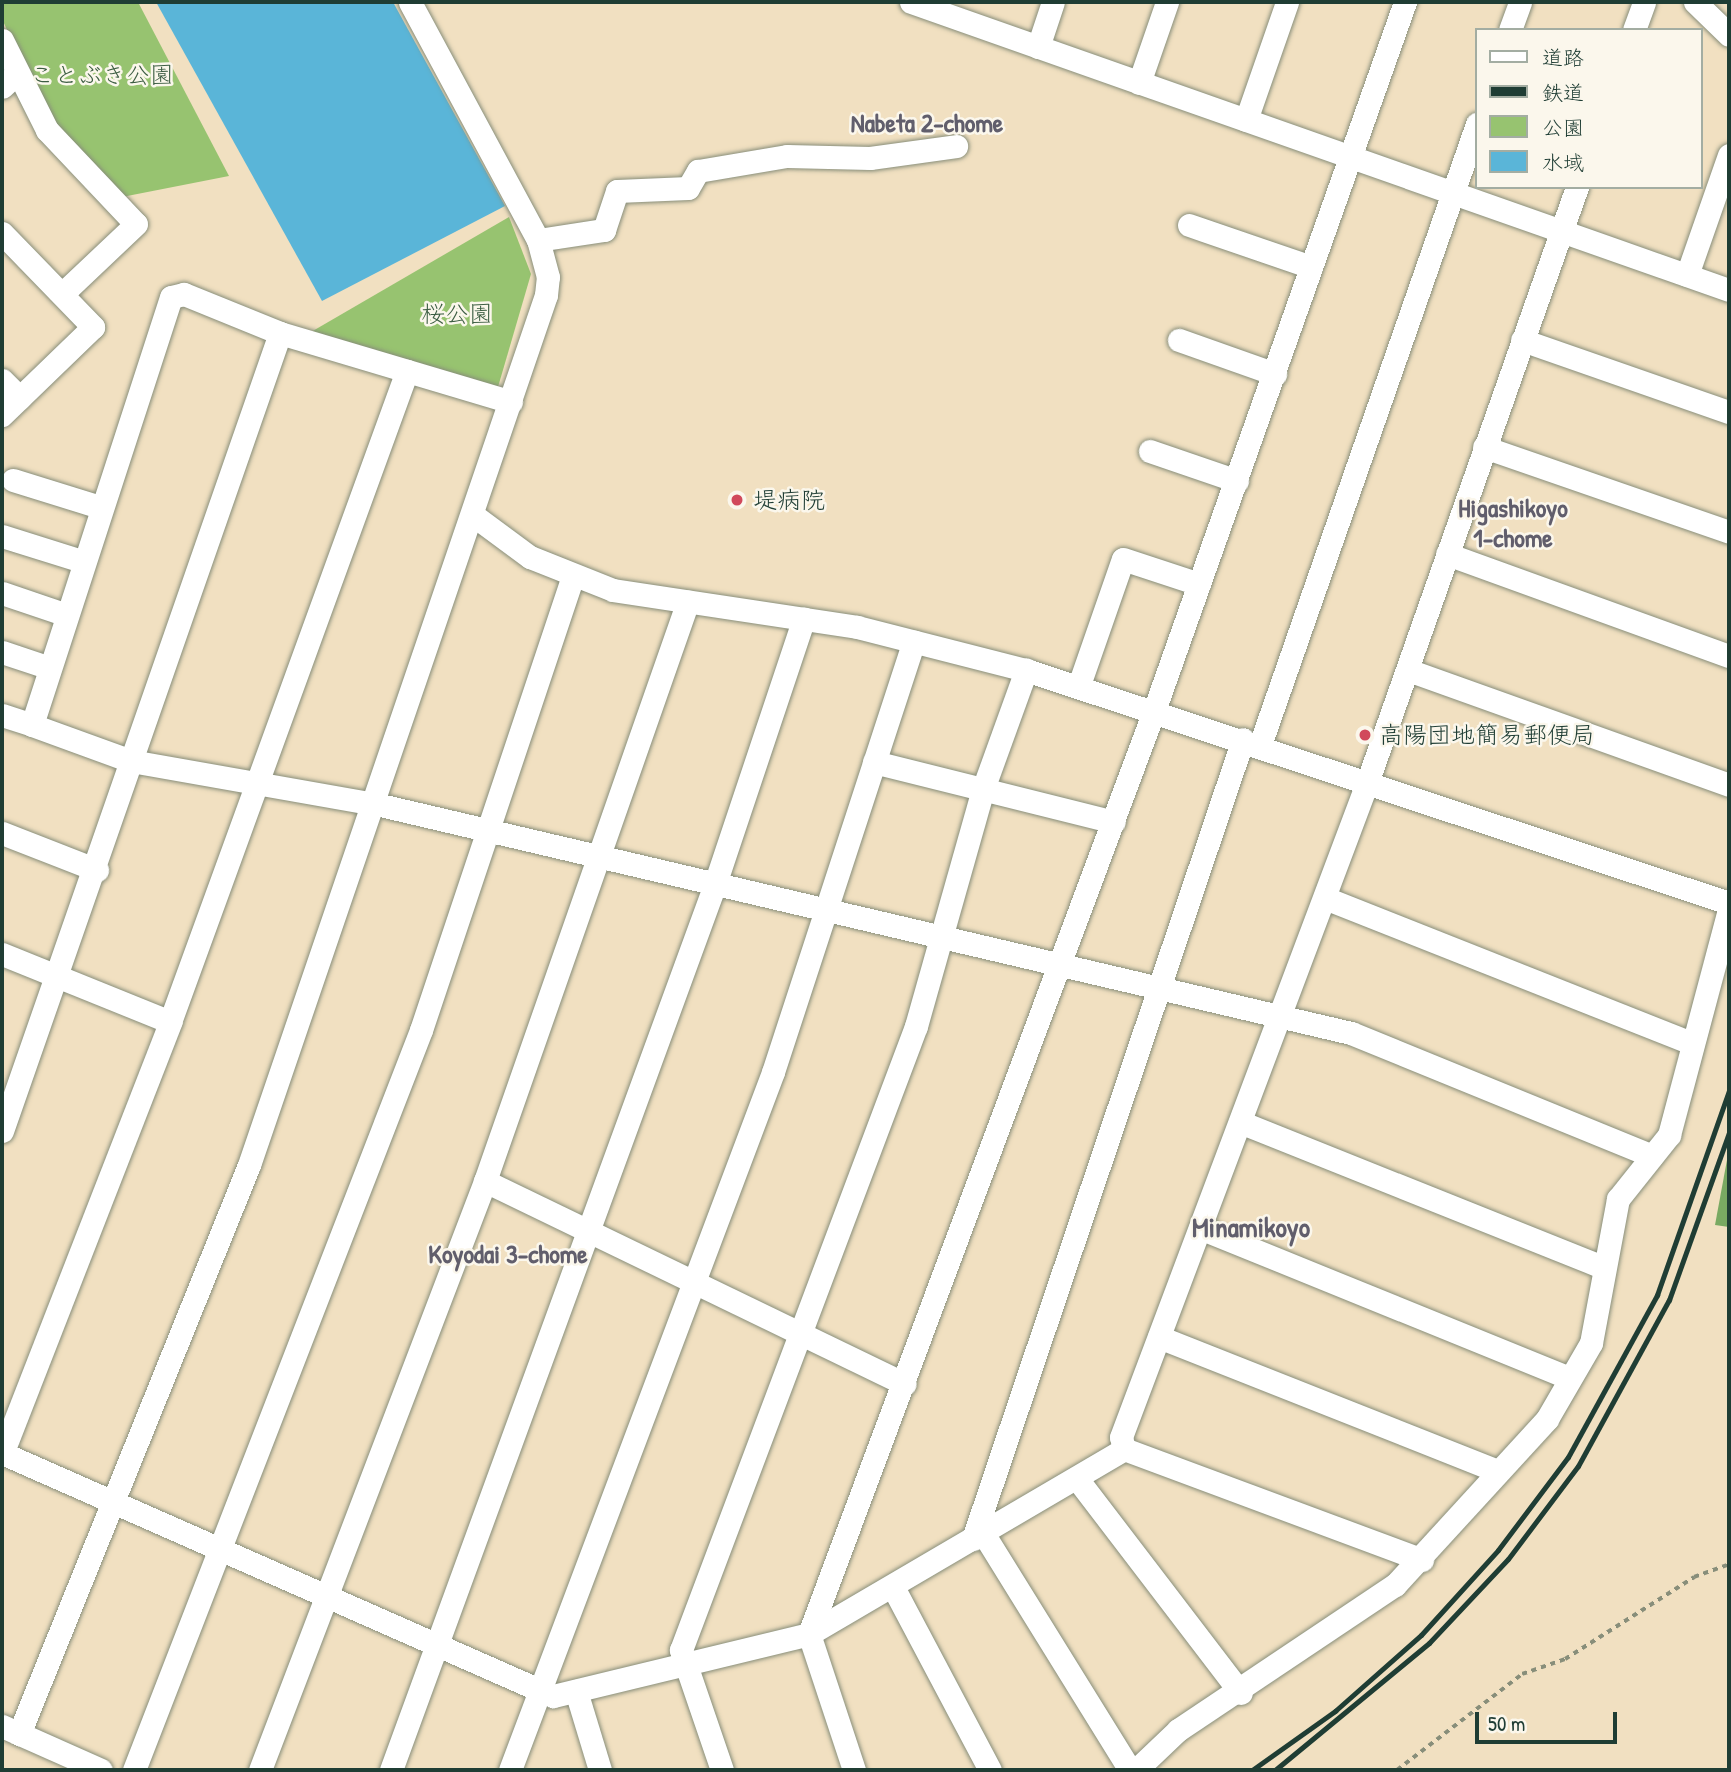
<!DOCTYPE html>
<meta charset="utf-8">
<style>
body{margin:0}
#map{position:relative;width:1731px;height:1772px;overflow:hidden;background:#f1e0c1;font-family:"Patrick Hand","Klee One",sans-serif}
div>[style]{position:absolute}
[style*='--x']{left:calc(var(--x)*1px);top:calc(var(--y)*1px);width:calc(var(--w)*1px);rotate:calc(var(--a)*1deg)}
.green>*{inset:0;background:#97c370}
.forest>*{inset:0;background:#79a962}
.water>*{inset:0;background:#5ab5d8}
.path>*{height:3.5px;margin-top:-1.75px;transform-origin:0;background:repeating-linear-gradient(90deg,#888e7a 0 5px,transparent 0 10px)}
.roads{filter:drop-shadow(0 0 2px #888e7a) drop-shadow(0 0 2px #888e7a)}
.minor>*{height:23px;margin:-11.5px;padding:0 11.5px;transform-origin:11.5px;border-radius:11.5px;background:#fff}
.rail>*{height:5px;margin:-2.5px;padding:0 2.5px;transform-origin:2.5px;border-radius:2.5px;background:#1f3d34}
.dots>*{width:19px;height:19px;translate:-50% -50%;box-sizing:border-box;border:4px solid #fbf7ec;border-radius:50%}
span{translate:-50% -50%;white-space:nowrap;text-align:center;line-height:1.15;-webkit-text-stroke:5px #fbf7ec;paint-order:stroke}
.park-label{font-size:24px;color:#3d5e43}
.poi-label{font-size:24px;color:#1f3d34}
.left{translate:0 -50%;text-align:left}
.neighbourhood-label{font-size:26px;color:#615e6c;font-weight:700}
.quarter-label{font-size:28px;color:#615e6c;font-weight:700}
.frame{position:absolute;inset:0;border:4px solid #1f3d34;pointer-events:none}
.legend{position:absolute;left:1475px;top:28px;width:228px;height:161px;box-sizing:border-box;background:#fbf7ec;border:2px solid #a3ada2;margin:0;padding:9px 12px;list-style:none;font-size:21px;color:#1f3d34}
.legend li{display:flex;align-items:center;gap:14px;height:35px}
.legend b{width:35px;border:2px solid #a3ada2}
.scale{position:absolute;left:1475px;top:1712px;width:142px;height:32px;box-sizing:border-box;border:4px solid #1f3d34;border-top:0;padding-left:9px;font-size:21px;line-height:24px;white-space:nowrap;color:#1f3d34;-webkit-text-stroke:5px #fbf7ec;paint-order:stroke}
</style>
<div id="map">
<div class="green">
<div style="clip-path:polygon(2px 2px,138px 2px,229px 176px,122px 197px,43px 108px,2px 19px)"></div>
<div style="clip-path:polygon(509px 217px,531px 274px,498px 387px,311px 332px)"></div>
</div>
<div class="forest">
<div style="clip-path:polygon(1729px 1149px,1729px 1227px,1715px 1225px)"></div>
</div>
<div class="water">
<div style="clip-path:polygon(156px 2px,393px 2px,505px 206px,322px 301px)"></div>
</div>
<div class="path">
<div style="--x:1397;--y:1770;--w:158;--a:-37.5"></div>
<div style="--x:1522;--y:1674;--w:46;--a:-19.2"></div>
<div style="--x:1565;--y:1659;--w:153;--a:-32.4"></div>
<div style="--x:1694;--y:1577;--w:37;--a:-20"></div>
</div>
<div class="roads">
<div class="minor">
<div style="--x:911;--y:2;--w:867;--a:19.4"></div>
<div style="--x:1695;--y:2;--w:47;--a:44.1"></div>
<div style="--x:1510;--y:30;--w:30;--a:-70"></div>
<div style="--x:1634;--y:30;--w:30;--a:-70"></div>
<div style="--x:2;--y:40;--w:101;--a:63.4"></div>
<div style="--x:47;--y:130;--w:129;--a:46.6"></div>
<div style="--x:136;--y:224;--w:102;--a:136.6"></div>
<div style="--x:1038;--y:47;--w:47;--a:-71.6"></div>
<div style="--x:1139;--y:83;--w:86;--a:-70.9"></div>
<div style="--x:2;--y:87;--w:21;--a:-43"></div>
<div style="--x:1246;--y:120;--w:125;--a:-70.8"></div>
<div style="--x:1189;--y:225;--w:129;--a:19"></div>
<div style="--x:2;--y:233;--w:131;--a:45.9"></div>
<div style="--x:93;--y:327;--w:127;--a:136"></div>
<div style="--x:538;--y:240;--w:67;--a:-8.6"></div>
<div style="--x:604;--y:230;--w:41;--a:-71.6"></div>
<div style="--x:617;--y:191;--w:71;--a:-2.4"></div>
<div style="--x:688;--y:188;--w:20;--a:-60"></div>
<div style="--x:698;--y:171;--w:90;--a:-9.6"></div>
<div style="--x:787;--y:156;--w:83;--a:1.4"></div>
<div style="--x:870;--y:158;--w:87;--a:-7.9"></div>
<div style="--x:1687;--y:275;--w:127;--a:-70.7"></div>
<div style="--x:280;--y:333;--w:104;--a:-157.9"></div>
<div style="--x:184;--y:294;--w:13;--a:167"></div>
<div style="--x:171;--y:297;--w:450;--a:108"></div>
<div style="--x:32;--y:725;--w:105;--a:20"></div>
<div style="--x:131;--y:761;--w:249;--a:10"></div>
<div style="--x:376;--y:804;--w:1002;--a:13.22"></div>
<div style="--x:1351;--y:1033;--w:325;--a:22.2"></div>
<div style="--x:1179;--y:340;--w:102;--a:19.5"></div>
<div style="--x:1522;--y:340;--w:219;--a:19.2"></div>
<div style="--x:2;--y:380;--w:25;--a:45"></div>
<div style="--x:1484;--y:447;--w:259;--a:19.1"></div>
<div style="--x:1150;--y:451;--w:92;--a:19"></div>
<div style="--x:13;--y:480;--w:91;--a:17.2"></div>
<div style="--x:473;--y:515;--w:71;--a:36.4"></div>
<div style="--x:530;--y:557;--w:89;--a:21.7"></div>
<div style="--x:613;--y:590;--w:247;--a:8.6"></div>
<div style="--x:857;--y:627;--w:174;--a:14.3"></div>
<div style="--x:1026;--y:670;--w:741;--a:18.34"></div>
<div style="--x:2;--y:536;--w:84;--a:17.4"></div>
<div style="--x:1447;--y:554;--w:300;--a:19.9"></div>
<div style="--x:2;--y:593;--w:65;--a:18.7"></div>
<div style="--x:2;--y:652;--w:47;--a:18.4"></div>
<div style="--x:1408;--y:670;--w:341;--a:19.7"></div>
<div style="--x:1079;--y:685;--w:133;--a:-70.8"></div>
<div style="--x:1123;--y:559;--w:80;--a:18.2"></div>
<div style="--x:2;--y:715;--w:32;--a:18"></div>
<div style="--x:1260;--y:745;--w:658;--a:-70.74"></div>
<div style="--x:874;--y:762;--w:247;--a:14"></div>
<div style="--x:2;--y:833;--w:102;--a:21.3"></div>
<div style="--x:1325;--y:898;--w:395;--a:21.6"></div>
<div style="--x:2;--y:954;--w:181;--a:22"></div>
<div style="--x:170;--y:1022;--w:693;--a:-70"></div>
<div style="--x:1240;--y:1122;--w:391;--a:21.8"></div>
<div style="--x:2;--y:1131;--w:845;--a:-70.79"></div>
<div style="--x:280;--y:333;--w:241;--a:16.6"></div>
<div style="--x:485;--y:1181;--w:466;--a:25.8"></div>
<div style="--x:1200;--y:1228;--w:399;--a:22.1"></div>
<div style="--x:1159;--y:1337;--w:364;--a:21.6"></div>
<div style="--x:1124;--y:1449;--w:12;--a:-104"></div>
<div style="--x:1121;--y:1437;--w:699;--a:-69.39"></div>
<div style="--x:1367;--y:783;--w:632;--a:-70.59"></div>
<div style="--x:1124;--y:1449;--w:318;--a:20.4"></div>
<div style="--x:2;--y:1453;--w:602;--a:23.8"></div>
<div style="--x:553;--y:1696;--w:263;--a:-13.6"></div>
<div style="--x:809;--y:1634;--w:365;--a:-30.4"></div>
<div style="--x:2;--y:1454;--w:464;--a:-68.7"></div>
<div style="--x:1078;--y:1480;--w:268;--a:52.6"></div>
<div style="--x:983;--y:1533;--w:279;--a:58.2"></div>
<div style="--x:973;--y:1539;--w:844;--a:-71.35"></div>
<div style="--x:893;--y:1587;--w:207;--a:62.1"></div>
<div style="--x:576;--y:1691;--w:83;--a:73.1"></div>
<div style="--x:2;--y:1726;--w:108;--a:24"></div>
<div style="--x:19;--y:1734;--w:614;--a:-67.99"></div>
<div style="--x:249;--y:1165;--w:919;--a:-71.15"></div>
<div style="--x:546;--y:295;--w:18;--a:-84"></div>
<div style="--x:548;--y:277;--w:38;--a:-105"></div>
<div style="--x:538;--y:240;--w:270;--a:-118.3"></div>
<div style="--x:134;--y:1770;--w:794;--a:-68.8"></div>
<div style="--x:421;--y:1030;--w:478;--a:-71.5"></div>
<div style="--x:260;--y:1770;--w:631;--a:-69.09"></div>
<div style="--x:485;--y:1181;--w:614;--a:-70.71"></div>
<div style="--x:391;--y:1770;--w:943;--a:-69.91"></div>
<div style="--x:715;--y:884;--w:280;--a:-71.5"></div>
<div style="--x:510;--y:1770;--w:746;--a:-69.35"></div>
<div style="--x:773;--y:1072;--w:453;--a:-71.9"></div>
<div style="--x:722;--y:1770;--w:127;--a:-108.9"></div>
<div style="--x:681;--y:1650;--w:667;--a:-69.36"></div>
<div style="--x:916;--y:1026;--w:246;--a:-74.2"></div>
<div style="--x:983;--y:789;--w:127;--a:-70.1"></div>
<div style="--x:854;--y:1770;--w:143;--a:-108.3"></div>
<div style="--x:809;--y:1634;--w:989;--a:-69.51"></div>
<div style="--x:1155;--y:708;--w:749;--a:-70.5"></div>
<div style="--x:1136;--y:1770;--w:58;--a:-43.6"></div>
<div style="--x:1178;--y:1730;--w:261;--a:-33.8"></div>
<div style="--x:1395;--y:1585;--w:225;--a:-47.5"></div>
<div style="--x:1547;--y:1419;--w:88;--a:-59.9"></div>
<div style="--x:1591;--y:1343;--w:147;--a:-79.4"></div>
<div style="--x:1618;--y:1199;--w:82;--a:-51.4"></div>
<div style="--x:1669;--y:1135;--w:234;--a:-75.1"></div>
</div>
</div>
<div class="rail">
<div style="--x:1252;--y:1770;--w:102;--a:-35.4"></div>
<div style="--x:1335;--y:1711;--w:115;--a:-41.5"></div>
<div style="--x:1421;--y:1635;--w:115;--a:-47.8"></div>
<div style="--x:1498;--y:1550;--w:116;--a:-53"></div>
<div style="--x:1568;--y:1457;--w:185;--a:-61.2"></div>
<div style="--x:1657;--y:1295;--w:216;--a:-70.6"></div>
<div style="--x:1275;--y:1770;--w:200;--a:-39.5"></div>
<div style="--x:1429;--y:1643;--w:115;--a:-46.8"></div>
<div style="--x:1508;--y:1559;--w:116;--a:-53"></div>
<div style="--x:1578;--y:1466;--w:189;--a:-61.3"></div>
<div style="--x:1669;--y:1300;--w:178;--a:-70.3"></div>
</div>
<div class="dots">
<div style="left:737px;top:500px;background:#d1495b"></div>
<div style="left:1365px;top:735px;background:#d1495b"></div>
</div>
<div class="park-label">
<span style="left:102px;top:75px">ことぶき公園</span>
<span style="left:457px;top:314px">桜公園</span>
</div>
<div class="poi-label">
<span class="left" style="left:753px;top:500px">堤病院</span>
<span class="left" style="left:1379px;top:735px">高陽団地簡易郵便局</span>
</div>
<div class="neighbourhood-label">
<span style="left:927px;top:123px">Nabeta 2-chome</span>
<span style="left:1513px;top:523px">Higashikoyo<br>1-chome</span>
<span style="left:508px;top:1254px">Koyodai 3-chome</span>
</div>
<div class="quarter-label">
<span style="left:1251px;top:1227px">Minamikoyo</span>
</div>
<div class="frame"></div>
<ul class="legend">
<li><b style="height:9px;background:#fff"></b>道路</li>
<li><b style="height:9px;background:#1f3d34"></b>鉄道</li>
<li><b style="height:19px;background:#97c370"></b>公園</li>
<li><b style="height:19px;background:#5ab5d8"></b>水域</li>
</ul>
<div class="scale">50 m</div>
</div>
